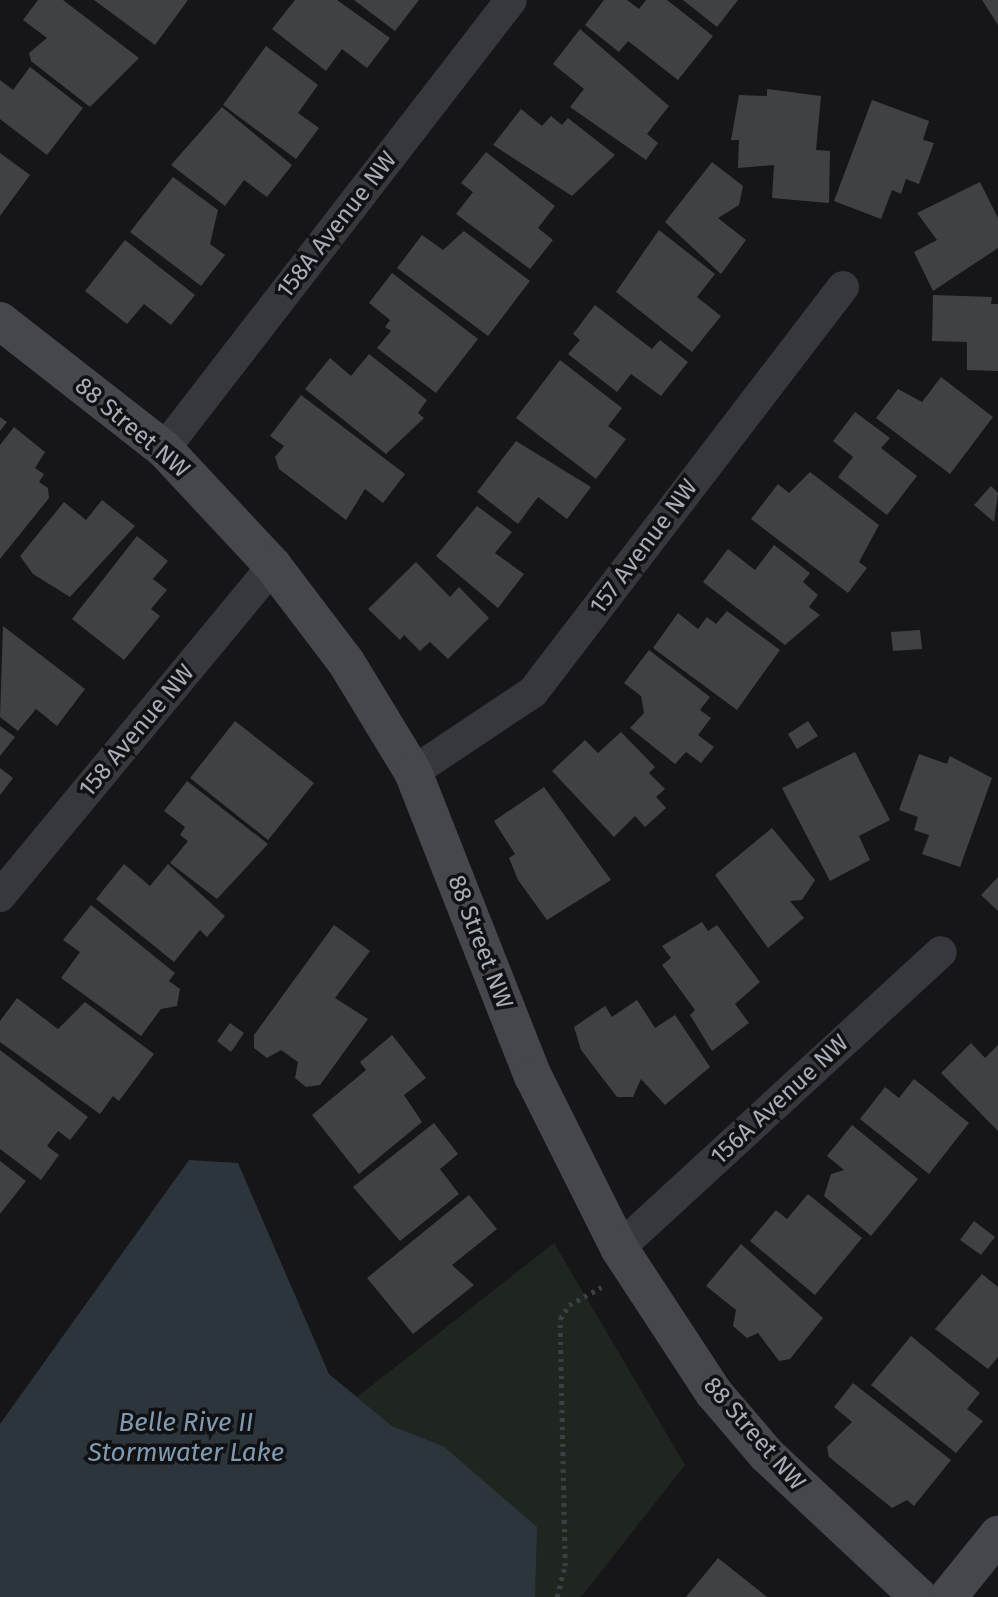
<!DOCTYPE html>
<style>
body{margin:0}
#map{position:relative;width:998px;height:1597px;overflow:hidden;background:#161618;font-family:"Fira Sans",sans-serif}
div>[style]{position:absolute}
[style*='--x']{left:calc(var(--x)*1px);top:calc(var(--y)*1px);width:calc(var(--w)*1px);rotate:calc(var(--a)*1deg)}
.green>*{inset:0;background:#1e261f}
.water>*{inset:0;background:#2c353c}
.building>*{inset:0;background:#404145}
.path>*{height:4.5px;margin-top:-2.25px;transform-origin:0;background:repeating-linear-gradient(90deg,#3d3f44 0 3.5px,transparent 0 8.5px)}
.street>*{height:32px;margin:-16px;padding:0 16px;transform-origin:16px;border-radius:16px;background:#37383d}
.secondary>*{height:38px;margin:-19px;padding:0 19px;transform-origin:19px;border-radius:19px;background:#45474d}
span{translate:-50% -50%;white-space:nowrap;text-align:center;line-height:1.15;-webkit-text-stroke:7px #111113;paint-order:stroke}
.street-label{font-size:24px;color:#a8adb8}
.water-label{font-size:26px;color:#7f9bb3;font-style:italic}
</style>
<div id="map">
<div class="green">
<div style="clip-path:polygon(554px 1243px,685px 1465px,581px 1597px,535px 1597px,443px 1446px,392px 1426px,357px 1397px)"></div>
</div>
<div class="water">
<div style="clip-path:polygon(189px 1160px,238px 1163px,329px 1374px,392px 1426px,443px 1446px,537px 1527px,535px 1597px,0 1597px,0 1424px)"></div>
</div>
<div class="building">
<div style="clip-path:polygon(38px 0,63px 0,139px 58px,90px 107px,31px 61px,29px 53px,47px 38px,23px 20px)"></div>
<div style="clip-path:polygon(94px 0,188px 0,155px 45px)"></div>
<div style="clip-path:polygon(295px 0,337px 0,390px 38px,367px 68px,342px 49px,326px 71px,272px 29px)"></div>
<div style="clip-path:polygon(354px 0,419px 0,395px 31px)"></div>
<div style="clip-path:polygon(604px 0,627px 0,639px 9px,646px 0,667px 0,713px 36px,678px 80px,628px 41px,619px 52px,585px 25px)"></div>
<div style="clip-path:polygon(683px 0,738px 0,717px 27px)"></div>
<div style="clip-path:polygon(982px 0,998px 0,998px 25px)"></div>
<div style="clip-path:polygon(580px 29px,669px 106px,647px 134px,658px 143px,646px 160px,570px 107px,584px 89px,553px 64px)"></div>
<div style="clip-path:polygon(266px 46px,318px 85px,298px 113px,319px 128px,296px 159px,223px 105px)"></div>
<div style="clip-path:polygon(30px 67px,83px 108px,47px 155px,0 119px,0 80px,13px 90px)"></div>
<div style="clip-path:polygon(767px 89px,821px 96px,816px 150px,830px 151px,829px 203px,772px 198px,774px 165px,738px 168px,739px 140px,731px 140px,739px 95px,767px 96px)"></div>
<div style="clip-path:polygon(872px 100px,929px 121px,923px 140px,934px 143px,919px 184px,906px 179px,901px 194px,892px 190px,881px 219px,834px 201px)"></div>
<div style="clip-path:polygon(222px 107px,292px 165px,267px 197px,244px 180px,225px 206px,171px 165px)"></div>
<div style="clip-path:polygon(521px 109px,542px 126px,551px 116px,562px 125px,568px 118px,615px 155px,572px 196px,493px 145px)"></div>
<div style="clip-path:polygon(486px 152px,555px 206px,538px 228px,553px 240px,530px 269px,456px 214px,473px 192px,461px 183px)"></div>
<div style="clip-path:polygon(0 153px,30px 175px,0 216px)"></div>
<div style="clip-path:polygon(712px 162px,743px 186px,739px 205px,718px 218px,746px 240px,721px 274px,665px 222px)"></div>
<div style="clip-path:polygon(173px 177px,218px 210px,210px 244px,225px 255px,201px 286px,130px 232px)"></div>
<div style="clip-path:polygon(980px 182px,998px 218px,998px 248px,933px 291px,914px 252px,937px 240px,917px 213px)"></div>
<div style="clip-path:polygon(659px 230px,715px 274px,697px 297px,721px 316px,692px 352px,616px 292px)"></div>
<div style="clip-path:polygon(464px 231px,530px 281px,488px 336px,397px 268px,422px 235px,443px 250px)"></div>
<div style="clip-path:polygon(125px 240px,195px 295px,171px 325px,144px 304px,127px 324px,85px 291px)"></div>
<div style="clip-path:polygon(392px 273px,478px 339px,436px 393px,377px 348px,391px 331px,385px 327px,390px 320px,369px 303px)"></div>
<div style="clip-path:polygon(933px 295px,992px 297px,991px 304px,998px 304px,998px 371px,967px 370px,967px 342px,932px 341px)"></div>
<div style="clip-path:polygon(595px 305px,652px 349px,660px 340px,688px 362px,661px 396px,631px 374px,617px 392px,568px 354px,580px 340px,573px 334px)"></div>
<div style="clip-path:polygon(369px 354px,427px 400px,418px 413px,424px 418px,386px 454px,305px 389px,330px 358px,351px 376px)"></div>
<div style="clip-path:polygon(560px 360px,622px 408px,608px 426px,626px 439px,596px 479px,516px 418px)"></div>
<div style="clip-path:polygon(941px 377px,993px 417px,950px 474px,876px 418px,898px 389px,922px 402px)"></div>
<div style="clip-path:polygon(301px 395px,405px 474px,383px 503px,365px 489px,346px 520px,279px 469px,275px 457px,284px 446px,270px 436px)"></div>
<div style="clip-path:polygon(855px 412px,890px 438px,881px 448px,917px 476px,887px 515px,838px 477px,853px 457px,833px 441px)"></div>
<div style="clip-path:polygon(0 417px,7px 422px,0 431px)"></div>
<div style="clip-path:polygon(14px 427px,45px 452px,35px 468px,44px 474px,39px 482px,48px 488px,49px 498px,0 559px,0 445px)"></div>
<div style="clip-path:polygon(516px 441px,591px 487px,567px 519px,538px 497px,518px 524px,477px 492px)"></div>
<div style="clip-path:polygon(810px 472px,879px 525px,859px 562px,867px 568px,848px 593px,751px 519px,778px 484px,789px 493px)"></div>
<div style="clip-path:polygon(991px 486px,998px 493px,994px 522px,974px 505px)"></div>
<div style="clip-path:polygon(102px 500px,135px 526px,70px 597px,33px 574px,20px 556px,64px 502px,86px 520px)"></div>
<div style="clip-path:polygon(477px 506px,512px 532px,495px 553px,524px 574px,498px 608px,436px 556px)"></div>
<div style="clip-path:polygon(137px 536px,168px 561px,153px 579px,167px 590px,151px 609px,160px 616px,124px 660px,72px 619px)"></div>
<div style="clip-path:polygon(774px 545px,810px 573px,803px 582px,818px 595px,809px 607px,820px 615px,785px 645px,703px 582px,728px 549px,755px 570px)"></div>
<div style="clip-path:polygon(416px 562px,450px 597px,459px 587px,489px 618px,448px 659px,430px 642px,420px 651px,404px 635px,400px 640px,368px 609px)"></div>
<div style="clip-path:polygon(727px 611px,780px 650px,737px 710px,653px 648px,678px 613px,698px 629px,707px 617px,716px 624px)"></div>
<div style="clip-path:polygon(3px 626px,85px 689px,57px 726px,36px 709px,18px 731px,0 717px)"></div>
<div style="clip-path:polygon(920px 630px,922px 649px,893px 651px,891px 632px)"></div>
<div style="clip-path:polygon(649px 650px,710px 697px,700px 710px,711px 718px,698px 735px,714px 747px,701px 763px,686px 752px,675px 764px,630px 728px,644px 713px,641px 696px,624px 683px)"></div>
<div style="clip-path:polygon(235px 721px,314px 783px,268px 840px,190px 778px)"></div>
<div style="clip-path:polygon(808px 721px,818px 736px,797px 749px,788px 734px)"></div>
<div style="clip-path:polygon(0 726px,15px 737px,0 756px)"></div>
<div style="clip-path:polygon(621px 732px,655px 767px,649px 773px,665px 789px,656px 797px,666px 808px,645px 827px,635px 816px,614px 837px,552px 771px,585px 740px,598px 753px)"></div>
<div style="clip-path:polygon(855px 752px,890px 820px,859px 836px,870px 860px,830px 881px,782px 788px)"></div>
<div style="clip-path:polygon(919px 754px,947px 764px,950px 756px,992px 778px,960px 867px,922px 854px,929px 835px,914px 830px,918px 817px,899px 810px)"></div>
<div style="clip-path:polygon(0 768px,13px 778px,0 795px)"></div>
<div style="clip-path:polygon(187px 781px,268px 844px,217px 899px,170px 863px,188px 841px,180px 835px,185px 827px,164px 811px)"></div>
<div style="clip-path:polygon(544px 787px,611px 880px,547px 920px,518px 880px,509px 858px,515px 854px,494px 821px)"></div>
<div style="clip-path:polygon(772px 828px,815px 880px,802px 900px,790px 901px,804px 918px,768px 948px,715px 875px)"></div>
<div style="clip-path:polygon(124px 864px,150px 886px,168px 864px,225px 916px,207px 937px,200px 930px,174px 962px,96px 899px)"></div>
<div style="clip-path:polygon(998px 877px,998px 911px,981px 895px)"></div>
<div style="clip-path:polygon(91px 905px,175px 973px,169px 981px,180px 989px,177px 1006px,161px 1009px,141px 1036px,61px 978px,80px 952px,63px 940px)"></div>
<div style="clip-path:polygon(702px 922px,708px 931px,717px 925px,760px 982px,735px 1004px,749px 1023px,712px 1051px,690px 1015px,695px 1010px,662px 965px,671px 958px,662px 946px)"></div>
<div style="clip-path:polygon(334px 925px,370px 951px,335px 998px,368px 1019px,320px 1085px,306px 1087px,295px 1078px,298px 1062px,281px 1050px,267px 1058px,254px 1048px,254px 1035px)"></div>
<div style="clip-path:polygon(17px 998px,58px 1029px,85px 1002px,154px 1054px,119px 1101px,113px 1096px,100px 1114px,0 1042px,0 1021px)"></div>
<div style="clip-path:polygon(637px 1000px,655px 1028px,675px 1015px,710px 1067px,665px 1105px,641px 1079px,633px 1097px,617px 1097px,581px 1050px,574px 1027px,605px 1006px,612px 1017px)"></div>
<div style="clip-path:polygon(230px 1023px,244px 1033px,231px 1052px,217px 1041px)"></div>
<div style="clip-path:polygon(392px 1035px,426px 1078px,404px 1095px,422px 1122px,359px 1174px,312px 1115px,366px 1070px,360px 1062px)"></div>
<div style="clip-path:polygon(971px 1043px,985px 1058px,998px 1045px,998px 1131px,941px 1073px)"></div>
<div style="clip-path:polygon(0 1050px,88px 1117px,70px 1140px,58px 1131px,47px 1146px,59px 1155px,41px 1180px,0 1149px)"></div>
<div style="clip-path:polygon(914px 1079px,969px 1123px,929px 1174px,860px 1119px,885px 1087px,899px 1098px)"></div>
<div style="clip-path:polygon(434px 1123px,458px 1154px,440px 1169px,459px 1194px,400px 1241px,353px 1187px)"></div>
<div style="clip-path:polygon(852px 1125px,918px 1179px,871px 1236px,824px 1196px,831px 1174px,844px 1170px,827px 1156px)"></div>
<div style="clip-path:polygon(0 1161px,26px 1181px,0 1214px)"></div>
<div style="clip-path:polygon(808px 1194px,862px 1238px,815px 1295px,750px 1241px,776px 1210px,787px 1219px)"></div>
<div style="clip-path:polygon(469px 1195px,497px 1229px,452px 1265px,474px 1285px,413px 1334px,367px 1278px)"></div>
<div style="clip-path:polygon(974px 1221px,995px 1237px,981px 1255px,960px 1240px)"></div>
<div style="clip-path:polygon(741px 1244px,823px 1318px,790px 1359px,779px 1361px,758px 1333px,747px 1338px,733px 1326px,736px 1310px,706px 1286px)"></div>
<div style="clip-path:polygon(982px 1274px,998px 1287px,998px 1357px,988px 1369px,935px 1329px)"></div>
<div style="clip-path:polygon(911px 1336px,980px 1393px,967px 1409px,983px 1421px,956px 1453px,871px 1385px)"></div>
<div style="clip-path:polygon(853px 1383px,951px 1460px,914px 1506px,907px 1500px,892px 1508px,829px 1457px,827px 1447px,852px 1422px,834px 1407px)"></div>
<div style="clip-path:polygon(718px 1558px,767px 1597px,686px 1597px)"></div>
</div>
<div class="path">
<div style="--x:557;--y:1597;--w:32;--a:-76"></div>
<div style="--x:565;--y:1566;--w:247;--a:-91.2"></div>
<div style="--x:560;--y:1319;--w:17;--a:-57"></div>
<div style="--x:569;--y:1305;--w:37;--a:-29"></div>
</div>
<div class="street">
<div style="--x:164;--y:449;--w:567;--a:-52.3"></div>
<div style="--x:413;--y:772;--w:144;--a:-33.7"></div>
<div style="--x:533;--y:692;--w:510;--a:-52.57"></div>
<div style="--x:0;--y:896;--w:428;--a:-50.4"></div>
<div style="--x:619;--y:1248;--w:437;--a:-42.6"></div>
</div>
<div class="secondary">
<div style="--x:0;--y:321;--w:208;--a:38"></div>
<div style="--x:164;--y:449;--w:160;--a:47"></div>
<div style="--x:273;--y:566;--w:121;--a:52.8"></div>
<div style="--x:346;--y:662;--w:129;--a:58.7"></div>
<div style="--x:413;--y:772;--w:327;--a:68.5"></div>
<div style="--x:533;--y:1076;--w:192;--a:63.4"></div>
<div style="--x:619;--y:1248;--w:173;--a:56.8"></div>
<div style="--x:714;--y:1393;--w:82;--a:49.5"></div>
<div style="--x:767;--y:1455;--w:208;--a:43.1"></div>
<div style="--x:948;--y:1597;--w:80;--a:-51.1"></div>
</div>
<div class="street-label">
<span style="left:337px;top:225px;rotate:-52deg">158A Avenue NW</span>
<span style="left:132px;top:428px;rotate:40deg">88 Street NW</span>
<span style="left:644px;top:547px;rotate:-53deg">157 Avenue NW</span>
<span style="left:137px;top:731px;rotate:-50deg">158 Avenue NW</span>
<span style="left:480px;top:942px;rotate:69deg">88 Street NW</span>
<span style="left:780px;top:1100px;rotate:-43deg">156A Avenue NW</span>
<span style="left:754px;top:1434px;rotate:49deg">88 Street NW</span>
</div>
<div class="water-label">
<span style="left:186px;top:1438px">Belle Rive II<br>Stormwater Lake</span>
</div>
</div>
